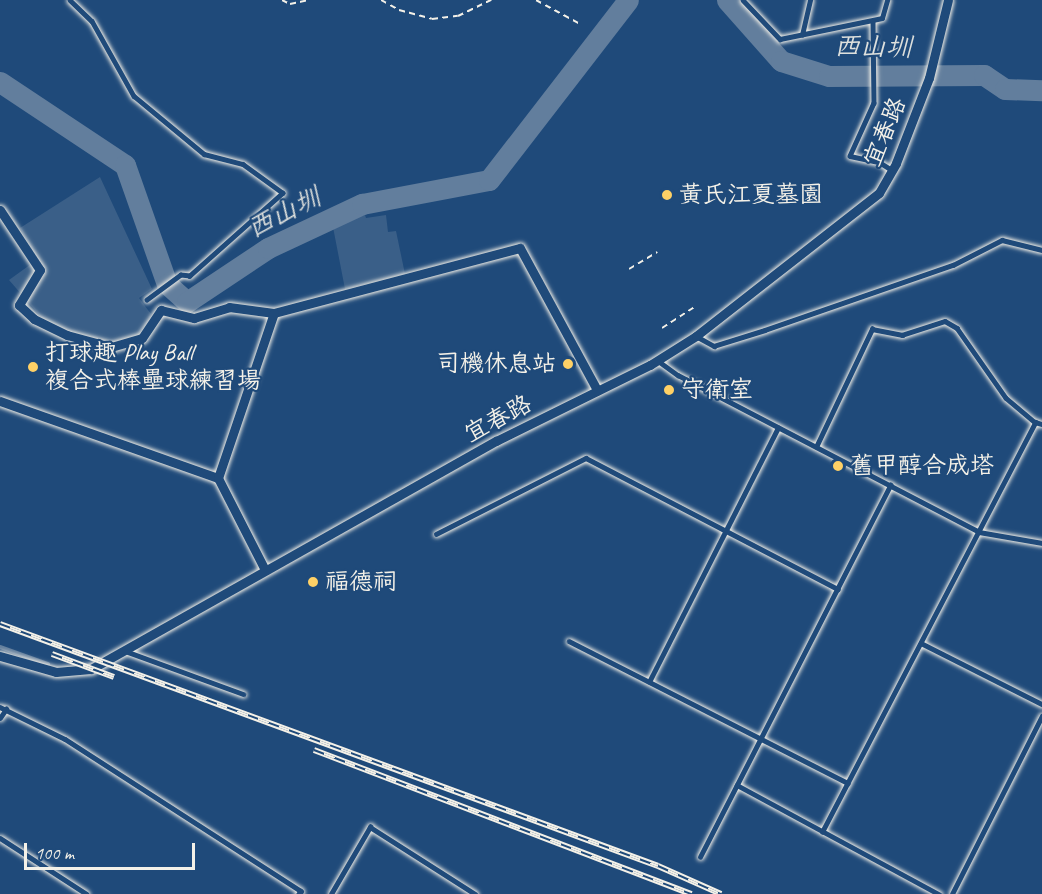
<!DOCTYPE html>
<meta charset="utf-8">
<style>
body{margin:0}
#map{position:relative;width:1042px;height:894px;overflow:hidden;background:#1f4a7a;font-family:Caveat,"LXGW WenKai TC",sans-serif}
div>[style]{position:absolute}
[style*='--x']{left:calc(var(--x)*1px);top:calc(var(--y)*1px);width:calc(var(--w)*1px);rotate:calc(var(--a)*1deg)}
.green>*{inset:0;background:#3a5f88}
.stream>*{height:4px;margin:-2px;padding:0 2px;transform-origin:2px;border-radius:2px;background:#627e9d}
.river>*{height:21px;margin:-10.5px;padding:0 10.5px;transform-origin:10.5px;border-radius:10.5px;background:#627e9d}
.path>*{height:2px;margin-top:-1px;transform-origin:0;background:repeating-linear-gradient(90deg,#f4f1e8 0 6px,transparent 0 10.5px)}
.roads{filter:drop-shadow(0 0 2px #f4f1e8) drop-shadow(0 0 2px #f4f1e8)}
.lane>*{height:4.5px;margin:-2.25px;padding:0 2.25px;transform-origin:2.25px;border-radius:2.25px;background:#1f4a7a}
.street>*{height:9px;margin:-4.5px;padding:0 4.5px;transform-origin:4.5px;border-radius:4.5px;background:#1f4a7a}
.rail>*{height:6px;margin-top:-3px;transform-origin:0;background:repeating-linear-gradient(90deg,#1f4a7a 0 11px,#f4f1e8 0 22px);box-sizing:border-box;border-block:2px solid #f4f1e8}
.dots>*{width:16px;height:16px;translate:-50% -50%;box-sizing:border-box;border:3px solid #1f4a7a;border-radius:50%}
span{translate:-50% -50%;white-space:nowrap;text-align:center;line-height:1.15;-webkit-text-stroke:4.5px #1f4a7a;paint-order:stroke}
.street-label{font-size:24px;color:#f4f1e8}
.poi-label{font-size:24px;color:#f4f1e8}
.left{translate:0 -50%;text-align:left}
.right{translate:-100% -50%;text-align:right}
.water-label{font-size:26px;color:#dee0dd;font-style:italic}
.scale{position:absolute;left:24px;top:843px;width:171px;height:27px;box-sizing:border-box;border:3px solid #f4f1e8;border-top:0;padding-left:8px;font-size:18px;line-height:21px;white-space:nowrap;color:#f4f1e8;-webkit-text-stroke:4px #1f4a7a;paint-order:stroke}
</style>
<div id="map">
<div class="green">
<div style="clip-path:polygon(100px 177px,152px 289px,139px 298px,151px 314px,149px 320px,135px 338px,123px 342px,105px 343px,78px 337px,42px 318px,9px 280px,38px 259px,20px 228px)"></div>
<div style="clip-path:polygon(365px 215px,366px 218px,386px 215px,388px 232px,396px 231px,405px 274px,345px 289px,332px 222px)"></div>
</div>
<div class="stream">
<div style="--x:0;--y:647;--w:51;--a:19.5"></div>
</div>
<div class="river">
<div style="--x:727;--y:0;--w:81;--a:48.5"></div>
<div style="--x:781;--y:61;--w:50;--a:17.4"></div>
<div style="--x:829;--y:76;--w:155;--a:-0.4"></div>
<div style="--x:984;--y:75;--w:25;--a:34"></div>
<div style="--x:1005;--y:89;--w:37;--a:2"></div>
<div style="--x:0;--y:82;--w:150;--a:33.6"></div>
<div style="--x:125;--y:165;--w:126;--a:70.6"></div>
<div style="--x:167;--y:284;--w:27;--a:42"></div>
<div style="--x:187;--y:302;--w:97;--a:-33.7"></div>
<div style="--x:268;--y:248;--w:104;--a:-25.1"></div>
<div style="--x:362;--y:204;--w:129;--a:-10.7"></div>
<div style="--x:489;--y:180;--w:227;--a:-52.3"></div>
</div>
<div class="path">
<div style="--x:282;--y:0;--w:9;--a:27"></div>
<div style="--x:290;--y:4;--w:19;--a:-12"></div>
<div style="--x:381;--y:0;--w:21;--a:29"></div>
<div style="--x:399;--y:10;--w:34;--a:15"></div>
<div style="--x:432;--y:19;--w:26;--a:-7"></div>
<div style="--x:458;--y:16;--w:37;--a:-26"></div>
<div style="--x:536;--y:0;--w:50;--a:28.6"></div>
<div style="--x:629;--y:269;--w:33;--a:-31"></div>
<div style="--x:662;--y:328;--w:40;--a:-32.9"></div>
</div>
<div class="roads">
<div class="lane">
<div style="--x:70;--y:0;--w:30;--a:44"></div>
<div style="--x:92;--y:21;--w:86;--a:60.8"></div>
<div style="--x:134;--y:96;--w:91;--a:39.6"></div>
<div style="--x:204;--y:154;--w:40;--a:14.4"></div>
<div style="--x:243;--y:164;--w:49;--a:35.9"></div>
<div style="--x:283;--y:193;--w:125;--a:138.3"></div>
<div style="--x:190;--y:276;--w:9;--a:-174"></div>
<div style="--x:181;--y:275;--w:42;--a:143.7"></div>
<div style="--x:743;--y:0;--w:54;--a:46.5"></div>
<div style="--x:780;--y:39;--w:104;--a:-11.6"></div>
<div style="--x:882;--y:18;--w:19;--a:-74"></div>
<div style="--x:873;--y:21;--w:82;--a:89.3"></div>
<div style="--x:874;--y:103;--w:58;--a:114.4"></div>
<div style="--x:850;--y:156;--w:30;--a:12"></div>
<div style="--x:879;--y:162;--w:15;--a:32"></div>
<div style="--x:802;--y:35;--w:36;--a:-77"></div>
<div style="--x:696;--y:336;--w:21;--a:29"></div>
<div style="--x:714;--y:346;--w:53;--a:-17.4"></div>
<div style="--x:765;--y:330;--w:199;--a:-19.1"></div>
<div style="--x:953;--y:265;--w:55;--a:-27"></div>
<div style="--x:1002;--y:240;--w:41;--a:14"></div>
<div style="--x:657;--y:360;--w:26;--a:36"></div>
<div style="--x:678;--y:375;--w:339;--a:27.5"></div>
<div style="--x:979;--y:532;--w:64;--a:9.9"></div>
<div style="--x:816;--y:447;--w:131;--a:-64.6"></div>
<div style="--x:872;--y:329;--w:31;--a:11"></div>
<div style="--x:902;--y:335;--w:45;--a:-18"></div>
<div style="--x:945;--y:321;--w:14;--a:30"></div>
<div style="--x:957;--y:328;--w:85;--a:55"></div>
<div style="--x:1006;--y:398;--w:38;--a:40"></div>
<div style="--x:436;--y:534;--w:168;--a:-26.9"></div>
<div style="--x:586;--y:458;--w:284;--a:27.5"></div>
<div style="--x:569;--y:641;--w:313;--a:27"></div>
<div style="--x:921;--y:643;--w:136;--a:26.8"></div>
<div style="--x:125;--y:651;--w:126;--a:20"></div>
<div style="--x:649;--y:682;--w:285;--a:-63.1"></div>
<div style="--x:0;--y:707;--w:72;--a:26.2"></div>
<div style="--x:65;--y:739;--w:281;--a:32.8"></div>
<div style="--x:301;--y:891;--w:4;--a:124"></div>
<div style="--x:0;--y:718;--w:11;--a:-56"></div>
<div style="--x:737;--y:785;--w:230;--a:28.4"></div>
<div style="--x:822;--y:832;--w:462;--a:-62.5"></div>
<div style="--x:1035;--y:422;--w:7;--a:16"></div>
<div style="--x:0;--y:838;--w:103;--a:32.8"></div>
<div style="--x:700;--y:857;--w:418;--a:-62.9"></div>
<div style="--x:331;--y:894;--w:78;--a:-59.8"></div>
<div style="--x:370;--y:827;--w:125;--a:32.5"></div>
<div style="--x:952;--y:894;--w:199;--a:-63.2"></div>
</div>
<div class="street">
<div style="--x:0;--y:210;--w:72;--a:56.3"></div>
<div style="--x:40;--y:270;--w:41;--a:121"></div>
<div style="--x:19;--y:305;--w:21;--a:43"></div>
<div style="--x:34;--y:319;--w:37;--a:26"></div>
<div style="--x:67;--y:335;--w:46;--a:15.3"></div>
<div style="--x:111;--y:347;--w:32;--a:-16"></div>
<div style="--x:142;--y:338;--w:34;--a:-56"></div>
<div style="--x:161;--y:310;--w:34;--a:14"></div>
<div style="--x:194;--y:318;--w:37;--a:-17"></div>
<div style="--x:229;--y:307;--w:45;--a:7.6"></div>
<div style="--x:274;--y:313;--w:254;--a:-14.8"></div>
<div style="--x:520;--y:248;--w:162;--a:61.5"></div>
<div style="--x:0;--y:401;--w:231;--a:19.5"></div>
<div style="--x:218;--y:478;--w:103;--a:62.9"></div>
<div style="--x:218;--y:478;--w:174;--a:-71.3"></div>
<div style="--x:0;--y:656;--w:58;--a:15.9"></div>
<div style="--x:56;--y:672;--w:35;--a:-5"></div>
<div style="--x:91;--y:669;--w:465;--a:-29.4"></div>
<div style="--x:496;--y:441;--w:172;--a:-26.3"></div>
<div style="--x:650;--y:365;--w:54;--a:-32.2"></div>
<div style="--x:696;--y:336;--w:232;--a:-38"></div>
<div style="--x:879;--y:193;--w:34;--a:-60"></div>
<div style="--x:896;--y:163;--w:91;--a:-68.8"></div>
<div style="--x:929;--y:78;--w:80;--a:-76.3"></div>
</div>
</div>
<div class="rail">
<div style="--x:0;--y:624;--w:701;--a:20.19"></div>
<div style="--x:658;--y:866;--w:69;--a:24"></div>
<div style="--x:52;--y:654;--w:66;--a:20.4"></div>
<div style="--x:314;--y:750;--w:404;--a:20.9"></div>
</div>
<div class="dots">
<div style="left:667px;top:195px;background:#ffd166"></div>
<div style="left:568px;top:364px;background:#ffd166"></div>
<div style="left:33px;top:367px;background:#ffd166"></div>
<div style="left:669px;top:390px;background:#ffd166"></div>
<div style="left:838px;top:466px;background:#ffd166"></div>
<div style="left:313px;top:582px;background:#ffd166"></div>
</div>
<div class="street-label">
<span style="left:885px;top:132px;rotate:-67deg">宜春路</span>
<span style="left:498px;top:419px;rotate:-28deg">宜春路</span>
</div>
<div class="poi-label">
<span class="left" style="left:679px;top:195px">黃氏江夏墓園</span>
<span class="left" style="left:45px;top:367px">打球趣 Play Ball<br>複合式棒壘球練習場</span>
<span class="right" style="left:556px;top:364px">司機休息站</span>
<span class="left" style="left:681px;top:390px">守衛室</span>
<span class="left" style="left:850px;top:466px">舊甲醇合成塔</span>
<span class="left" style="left:325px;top:582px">福德祠</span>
</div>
<div class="water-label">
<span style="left:873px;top:47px;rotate:1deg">西山圳</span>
<span style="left:284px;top:213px;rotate:-27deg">西山圳</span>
</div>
<div class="scale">100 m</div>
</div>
